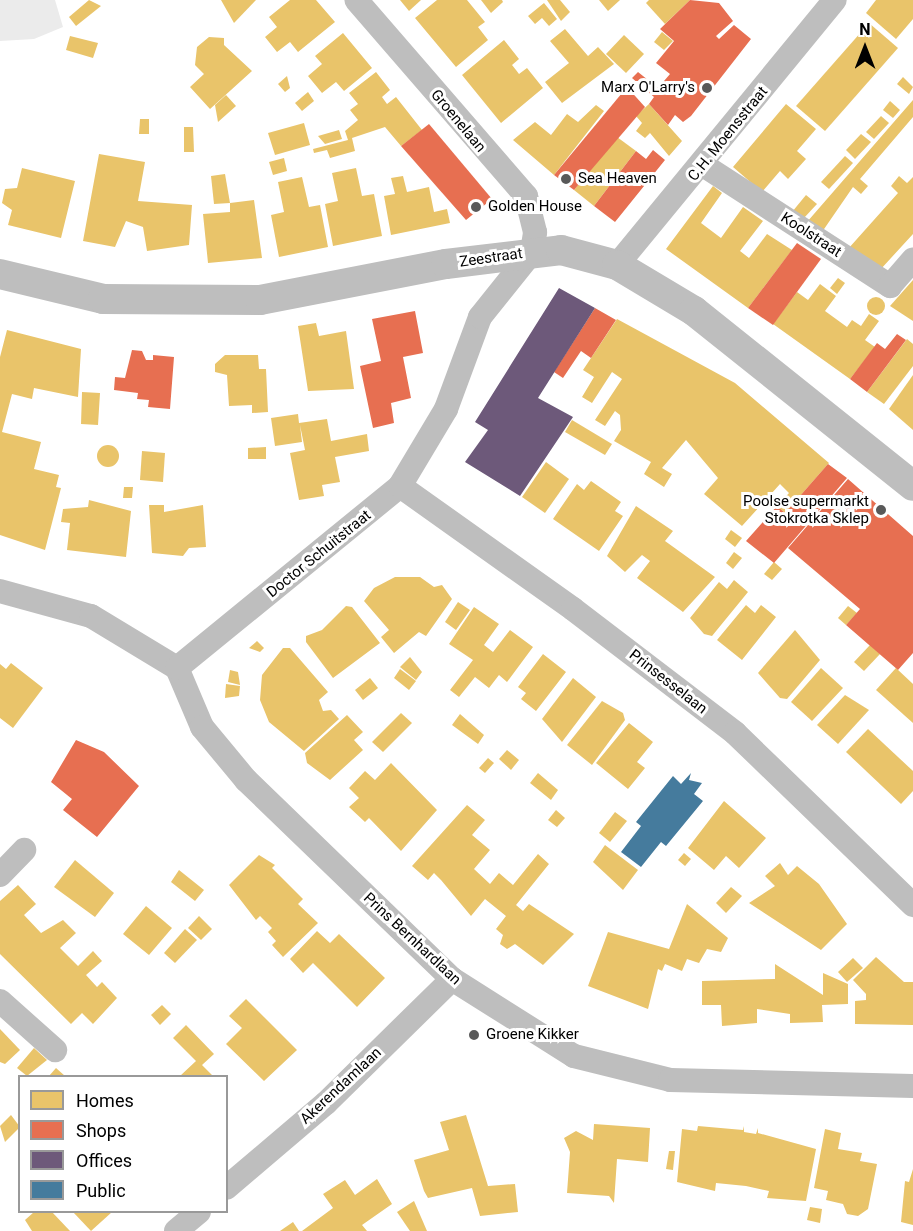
<!DOCTYPE html>
<style>
body{margin:0}
#map{position:relative;width:913px;height:1231px;overflow:hidden;background:#fff;font-family:Roboto,sans-serif}
div>[style]{position:absolute}
[style*='--x']{left:calc(var(--x)*1px);top:calc(var(--y)*1px);width:calc(var(--w)*1px);rotate:calc(var(--a)*1deg)}
.green>*{inset:0;background:#ebebeb}
.homes>*{inset:0;background:#e9c46a}
.round{border-radius:50%}
.shops>*{inset:0;background:#e76f51}
.offices>*{inset:0;background:#6d597a}
.public>*{inset:0;background:#457b9d}
.minor>*{height:24px;margin:-12px;padding:0 12px;transform-origin:12px;border-radius:12px;background:#bebebe}
.tertiary>*{height:30px;margin:-15px;padding:0 15px;transform-origin:15px;border-radius:15px;background:#bebebe}
.dots>*{width:16px;height:16px;translate:-50% -50%;box-sizing:border-box;border:3px solid #fff;border-radius:50%}
span{translate:-50% -50%;white-space:nowrap;text-align:center;line-height:1.15;-webkit-text-stroke:6px #fff;paint-order:stroke}
.poi-label{font-size:15px;color:#000}
.right{translate:-100% -50%;text-align:right}
.left{translate:0 -50%;text-align:left}
.street-label{font-size:15px;color:#000}
.legend{position:absolute;left:18px;top:1075px;width:210px;height:138px;box-sizing:border-box;background:#fff;border:2px solid #999;margin:0;padding:8px 10px;list-style:none;font-size:18px;color:#000}
.legend li{display:flex;align-items:center;gap:12px;height:30px}
.legend b{width:30px;border:2px solid #999}
.north{position:absolute;left:835px;top:18px;width:60px;height:60px;-webkit-text-stroke:4px #fff;paint-order:stroke;rotate:0deg;font-size:16px;font-weight:700;line-height:24px;text-align:center;color:#000}
.north::after{content:'';display:block;margin:auto;width:21px;height:27px;background:#000;clip-path:polygon(50% 0,100% 100%,50% 72%,0 100%)}
</style>
<div id="map">
<div class="green">
<div style="clip-path:polygon(0 0,55px 0,63px 27px,34px 39px,0 41px)"></div>
</div>
<div class="homes">
<div style="clip-path:polygon(89px 0,101px 6px,76px 26px,69px 17px)"></div>
<div style="clip-path:polygon(221px 0,256px 0,234px 23px)"></div>
<div style="clip-path:polygon(290px 0,316px 0,335px 22px,298px 52px,290px 42px,277px 52px,265px 37px,277px 27px,269px 17px)"></div>
<div style="clip-path:polygon(400px 0,421px 0,409px 11px)"></div>
<div style="clip-path:polygon(437px 0,467px 0,485px 22px,478px 27px,488px 40px,456px 67px,415px 18px)"></div>
<div style="clip-path:polygon(481px 0,502px 0,503px 2px,491px 13px)"></div>
<div style="clip-path:polygon(547px 0,560px 0,570px 12px,561px 21px)"></div>
<div style="clip-path:polygon(599px 0,620px 0,608px 11px)"></div>
<div style="clip-path:polygon(649px 0,690px 0,665px 24px,646px 3px)"></div>
<div style="clip-path:polygon(876px 0,913px 0,913px 19px,896px 39px,866px 13px)"></div>
<div style="clip-path:polygon(544px 3px,557px 19px,549px 26px,542px 18px,535px 24px,528px 16px)"></div>
<div style="clip-path:polygon(869px 23px,898px 48px,825px 131px,796px 106px)"></div>
<div style="clip-path:polygon(565px 29px,588px 56px,598px 47px,614px 64px,562px 103px,545px 82px,569px 63px,550px 41px)"></div>
<div style="clip-path:polygon(662px 32px,673px 41px,664px 50px,654px 42px)"></div>
<div style="clip-path:polygon(343px 33px,372px 68px,344px 91px,336px 82px,322px 93px,308px 76px,322px 64px,315px 56px)"></div>
<div style="clip-path:polygon(624px 35px,644px 54px,626px 73px,606px 54px)"></div>
<div style="clip-path:polygon(70px 36px,98px 43px,93px 58px,66px 50px)"></div>
<div style="clip-path:polygon(209px 37px,224px 38px,224px 45px,252px 71px,210px 109px,190px 87px,204px 74px,195px 65px,197px 47px)"></div>
<div style="clip-path:polygon(504px 40px,519px 59px,512px 65px,516px 70px,519px 74px,527px 68px,543px 88px,501px 123px,462px 75px)"></div>
<div style="clip-path:polygon(376px 72px,390px 90px,382px 97px,387px 104px,396px 97px,422px 130px,401px 146px,385px 127px,352px 138px,355px 151px,330px 158px,327px 150px,314px 153px,313px 149px,348px 140px,345px 131px,358px 120px,350px 110px,358px 104px,349px 93px)"></div>
<div style="clip-path:polygon(287px 76px,290px 88px,285px 92px,278px 84px)"></div>
<div style="clip-path:polygon(903px 77px,913px 87px,909px 94px,897px 84px)"></div>
<div style="clip-path:polygon(308px 92px,314px 101px,302px 111px,295px 103px)"></div>
<div style="clip-path:polygon(226px 95px,236px 106px,218px 122px,215px 105px)"></div>
<div style="clip-path:polygon(913px 100px,913px 117px,860px 179px,868px 186px,861px 194px,853px 187px,822px 232px,807px 222px)"></div>
<div style="clip-path:polygon(890px 101px,900px 110px,893px 118px,883px 110px)"></div>
<div style="clip-path:polygon(649px 104px,682px 141px,669px 156px,650px 133px,645px 138px,636px 131px,642px 123px,636px 116px)"></div>
<div style="clip-path:polygon(786px 104px,816px 129px,797px 151px,806px 159px,788px 179px,780px 171px,762px 192px,733px 167px)"></div>
<div style="clip-path:polygon(596px 105px,604px 111px,554px 175px,513px 140px,535px 122px,551px 135px,567px 114px,578px 122px)"></div>
<div style="clip-path:polygon(881px 116px,889px 123px,874px 139px,866px 132px)"></div>
<div style="clip-path:polygon(140px 119px,149px 119px,149px 134px,139px 134px)"></div>
<div style="clip-path:polygon(304px 123px,310px 145px,275px 155px,268px 133px)"></div>
<div style="clip-path:polygon(184px 127px,193px 127px,194px 152px,184px 152px)"></div>
<div style="clip-path:polygon(339px 130px,342px 139px,325px 144px,318px 136px)"></div>
<div style="clip-path:polygon(861px 134px,871px 142px,855px 159px,846px 150px)"></div>
<div style="clip-path:polygon(617px 137px,636px 151px,594px 206px,574px 190px)"></div>
<div style="clip-path:polygon(99px 154px,145px 162px,138px 201px,192px 205px,189px 245px,147px 251px,143px 227px,126px 221px,115px 247px,83px 241px)"></div>
<div style="clip-path:polygon(845px 156px,853px 163px,829px 189px,821px 182px)"></div>
<div style="clip-path:polygon(284px 158px,287px 171px,273px 175px,269px 162px)"></div>
<div style="clip-path:polygon(22px 168px,75px 181px,61px 238px,8px 225px,12px 210px,2px 203px,5px 189px,17px 188px)"></div>
<div style="clip-path:polygon(356px 168px,362px 196px,374px 194px,382px 236px,333px 246px,325px 204px,338px 201px,332px 173px)"></div>
<div style="clip-path:polygon(225px 174px,230px 203px,214px 204px,211px 176px)"></div>
<div style="clip-path:polygon(403px 176px,407px 192px,429px 187px,434px 212px,447px 209px,450px 223px,391px 235px,384px 196px,395px 194px,391px 178px)"></div>
<div style="clip-path:polygon(899px 176px,907px 183px,913px 177px,913px 234px,880px 270px,848px 249px,898px 193px,891px 186px)"></div>
<div style="clip-path:polygon(302px 177px,309px 207px,320px 205px,328px 247px,279px 257px,271px 215px,284px 212px,278px 182px)"></div>
<div style="clip-path:polygon(713px 186px,722px 193px,701px 223px,721px 238px,743px 207px,763px 221px,740px 251px,749px 258px,767px 234px,792px 250px,748px 308px,666px 249px)"></div>
<div style="clip-path:polygon(806px 195px,817px 204px,803px 219px,792px 212px)"></div>
<div style="clip-path:polygon(254px 200px,262px 258px,208px 263px,203px 214px,230px 212px,230px 203px)"></div>
<div style="clip-path:polygon(838px 278px,845px 283px,837px 294px,830px 288px)"></div>
<div style="clip-path:polygon(913px 280px,913px 321px,890px 306px)"></div>
<div style="clip-path:polygon(820px 284px,836px 296px,825px 311px,847px 327px,852px 320px,861px 326px,869px 314px,879px 321px,865px 340px,875px 347px,850px 379px,773px 324px,797px 292px,808px 300px)"></div>
<div class="round" style="left:867px;top:297px;width:18px;height:18px"></div>
<div style="clip-path:polygon(617px 319px,735px 383px,829px 463px,785px 513px,777px 506px,789px 493px,780px 484px,742px 526px,704px 494px,718px 478px,686px 440px,662px 468px,672px 474px,664px 487px,644px 474px,651px 462px,614px 441px,621px 430px,620px 415px,615px 411px,605px 426px,595px 420px,622px 379px,612px 372px,592px 403px,582px 397px,594px 377px,583px 370px)"></div>
<div style="clip-path:polygon(316px 323px,319px 336px,346px 331px,354px 389px,308px 391px,298px 326px)"></div>
<div style="clip-path:polygon(7px 330px,81px 349px,78px 397px,34px 388px,32px 399px,12px 394px,2px 432px,41px 442px,34px 469px,59px 475px,56px 487px,61px 488px,45px 550px,0 535px,0 357px)"></div>
<div style="clip-path:polygon(907px 339px,913px 344px,913px 366px,884px 404px,867px 392px)"></div>
<div style="clip-path:polygon(225px 355px,258px 355px,259px 369px,266px 369px,268px 412px,252px 413px,252px 405px,229px 406px,227px 375px,215px 372px,215px 364px)"></div>
<div style="clip-path:polygon(913px 375px,913px 430px,889px 409px)"></div>
<div style="clip-path:polygon(82px 392px,100px 393px,98px 425px,81px 424px)"></div>
<div style="clip-path:polygon(298px 414px,299px 423px,327px 419px,331px 441px,367px 434px,369px 451px,335px 457px,340px 482px,322px 485px,324px 496px,299px 500px,290px 453px,305px 450px,300px 425px,302px 442px,275px 446px,271px 418px)"></div>
<div style="clip-path:polygon(572px 420px,612px 444px,605px 455px,565px 432px)"></div>
<div class="round" style="left:97px;top:445px;width:22px;height:22px"></div>
<div style="clip-path:polygon(266px 447px,266px 459px,248px 459px,248px 448px)"></div>
<div style="clip-path:polygon(142px 451px,165px 453px,163px 482px,140px 480px)"></div>
<div style="clip-path:polygon(546px 462px,569px 479px,545px 513px,522px 497px)"></div>
<div style="clip-path:polygon(591px 481px,621px 502px,615px 511px,623px 516px,599px 551px,553px 519px,577px 484px,584px 490px)"></div>
<div style="clip-path:polygon(124px 487px,133px 487px,132px 498px,123px 498px)"></div>
<div style="clip-path:polygon(89px 500px,131px 511px,126px 557px,67px 550px,70px 523px,61px 522px,63px 509px,88px 507px)"></div>
<div style="clip-path:polygon(149px 505px,164px 505px,164px 512px,203px 505px,206px 547px,189px 548px,183px 556px,152px 553px)"></div>
<div style="clip-path:polygon(636px 506px,673px 531px,665px 541px,715px 577px,683px 612px,637px 578px,650px 561px,642px 555px,625px 572px,607px 556px)"></div>
<div style="clip-path:polygon(731px 530px,742px 538px,735px 547px,725px 539px)"></div>
<div style="clip-path:polygon(734px 552px,742px 558px,733px 569px,726px 563px)"></div>
<div style="clip-path:polygon(774px 562px,782px 569px,772px 580px,764px 574px)"></div>
<div style="clip-path:polygon(395px 577px,420px 577px,434px 587px,442px 585px,452px 599px,426px 636px,419px 632px,394px 653px,381px 637px,389px 630px,364px 601px,374px 588px)"></div>
<div style="clip-path:polygon(734px 580px,748px 592px,712px 636px,704px 634px,690px 618px,719px 582px,727px 589px)"></div>
<div style="clip-path:polygon(458px 602px,470px 610px,456px 630px,445px 622px)"></div>
<div style="clip-path:polygon(746px 605px,755px 613px,761px 605px,776px 617px,742px 660px,717px 640px)"></div>
<div style="clip-path:polygon(346px 606px,352px 607px,380px 643px,333px 678px,306px 642px,306px 636px,322px 630px)"></div>
<div style="clip-path:polygon(848px 606px,857px 613px,846px 625px,838px 618px)"></div>
<div style="clip-path:polygon(474px 607px,499px 624px,484px 645px,493px 652px,510px 630px,533px 647px,507px 682px,499px 675px,489px 688px,475px 677px,459px 697px,450px 690px,473px 660px,449px 644px)"></div>
<div style="clip-path:polygon(795px 630px,820px 660px,787px 699px,780px 698px,758px 673px)"></div>
<div style="clip-path:polygon(257px 641px,264px 648px,260px 652px,249px 648px)"></div>
<div style="clip-path:polygon(870px 645px,880px 654px,864px 671px,854px 662px)"></div>
<div style="clip-path:polygon(283px 648px,290px 648px,328px 692px,319px 700px,323px 711px,331px 710px,339px 719px,304px 751px,269px 722px,260px 700px,262px 675px)"></div>
<div style="clip-path:polygon(543px 654px,566px 672px,536px 711px,521px 699px,526px 693px,518px 687px)"></div>
<div style="clip-path:polygon(410px 657px,422px 672px,416px 680px,400px 667px)"></div>
<div style="clip-path:polygon(11px 663px,43px 688px,13px 728px,0 718px,0 664px,6px 669px)"></div>
<div style="clip-path:polygon(821px 668px,843px 688px,812px 721px,791px 702px)"></div>
<div style="clip-path:polygon(896px 668px,913px 684px,913px 723px,876px 690px)"></div>
<div style="clip-path:polygon(400px 669px,416px 681px,409px 690px,394px 678px)"></div>
<div style="clip-path:polygon(230px 670px,238px 672px,240px 685px,228px 682px)"></div>
<div style="clip-path:polygon(370px 678px,378px 688px,363px 700px,355px 690px)"></div>
<div style="clip-path:polygon(573px 678px,596px 697px,562px 742px,542px 719px)"></div>
<div style="clip-path:polygon(226px 684px,240px 686px,239px 696px,225px 698px)"></div>
<div style="clip-path:polygon(845px 695px,869px 710px,838px 744px,817px 725px)"></div>
<div style="clip-path:polygon(602px 701px,623px 713px,625px 720px,592px 765px,567px 745px)"></div>
<div style="clip-path:polygon(401px 713px,412px 723px,383px 752px,372px 742px)"></div>
<div style="clip-path:polygon(460px 714px,484px 735px,478px 744px,452px 725px)"></div>
<div style="clip-path:polygon(347px 715px,363px 732px,354px 740px,363px 750px,330px 780px,307px 763px,305px 753px)"></div>
<div style="clip-path:polygon(629px 723px,653px 742px,637px 762px,645px 768px,628px 789px,596px 763px)"></div>
<div style="clip-path:polygon(868px 729px,913px 771px,913px 791px,901px 804px,846px 752px)"></div>
<div style="clip-path:polygon(507px 750px,519px 760px,511px 770px,499px 759px)"></div>
<div style="clip-path:polygon(488px 758px,494px 763px,485px 773px,479px 768px)"></div>
<div style="clip-path:polygon(391px 763px,437px 810px,401px 851px,369px 818px,365px 822px,349px 807px,359px 798px,349px 788px,365px 771px,375px 780px)"></div>
<div style="clip-path:polygon(538px 773px,558px 790px,551px 800px,530px 783px)"></div>
<div style="clip-path:polygon(724px 801px,766px 838px,739px 868px,726px 856px,714px 870px,688px 848px)"></div>
<div style="clip-path:polygon(467px 805px,485px 820px,472px 835px,490px 850px,474px 869px,490px 884px,499px 873px,513px 885px,538px 854px,549px 864px,516px 905px,523px 911px,529px 904px,574px 934px,543px 965px,515px 944px,507px 949px,500px 944px,503px 935px,496px 929px,506px 916px,485px 899px,471px 916px,441px 880px,434px 873px,428px 880px,412px 866px)"></div>
<div style="clip-path:polygon(556px 810px,565px 818px,557px 827px,548px 820px)"></div>
<div style="clip-path:polygon(615px 812px,627px 821px,610px 842px,599px 833px)"></div>
<div style="clip-path:polygon(605px 845px,638px 870px,623px 890px,593px 862px)"></div>
<div style="clip-path:polygon(684px 853px,691px 859px,685px 866px,678px 860px)"></div>
<div style="clip-path:polygon(259px 855px,275px 865px,272px 868px,303px 899px,298px 904px,318px 923px,283px 957px,272px 945px,276px 941px,268px 932px,272px 928px,260px 916px,256px 920px,229px 885px)"></div>
<div style="clip-path:polygon(75px 860px,114px 893px,95px 917px,54px 887px)"></div>
<div style="clip-path:polygon(780px 863px,788px 875px,797px 866px,819px 884px,847px 924px,821px 950px,749px 903px,775px 886px,765px 876px)"></div>
<div style="clip-path:polygon(179px 870px,204px 890px,195px 901px,171px 882px)"></div>
<div style="clip-path:polygon(18px 885px,36px 904px,24px 915px,41px 933px,63px 920px,76px 933px,60px 948px,78px 966px,93px 951px,102px 961px,86px 975px,97px 987px,102px 982px,117px 998px,93px 1024px,82px 1013px,71px 1024px,0 954px,0 901px)"></div>
<div style="clip-path:polygon(731px 887px,742px 896px,726px 913px,716px 903px)"></div>
<div style="clip-path:polygon(687px 904px,728px 938px,721px 952px,707px 949px,699px 963px,687px 959px,682px 971px,665px 964px,662px 971px,658px 969px,648px 1009px,588px 986px,608px 932px,669px 949px)"></div>
<div style="clip-path:polygon(146px 906px,172px 928px,149px 955px,123px 934px)"></div>
<div style="clip-path:polygon(199px 916px,212px 929px,201px 940px,188px 928px)"></div>
<div style="clip-path:polygon(185px 929px,197px 940px,175px 963px,164px 953px)"></div>
<div style="clip-path:polygon(317px 931px,330px 943px,339px 934px,385px 978px,357px 1007px,313px 963px,303px 973px,290px 959px)"></div>
<div style="clip-path:polygon(876px 957px,904px 982px,913px 982px,913px 1025px,855px 1024px,855px 1001px,866px 1000px,866px 994px,853px 980px)"></div>
<div style="clip-path:polygon(853px 958px,863px 968px,847px 982px,838px 972px)"></div>
<div style="clip-path:polygon(775px 964px,823px 995px,823px 973px,848px 984px,848px 1004px,822px 1005px,823px 1022px,790px 1023px,790px 1014px,757px 1009px,757px 1023px,722px 1026px,721px 1005px,702px 1005px,702px 981px,775px 979px)"></div>
<div style="clip-path:polygon(246px 999px,297px 1050px,264px 1081px,226px 1044px,242px 1028px,229px 1016px)"></div>
<div style="clip-path:polygon(162px 1005px,171px 1014px,160px 1025px,151px 1015px)"></div>
<div style="clip-path:polygon(186px 1025px,214px 1054px,202px 1065px,213px 1076px,180px 1076px,196px 1061px,173px 1038px)"></div>
<div style="clip-path:polygon(0 1029px,20px 1050px,5px 1064px,0 1062px)"></div>
<div style="clip-path:polygon(34px 1048px,47px 1060px,27px 1076px,17px 1068px)"></div>
<div style="clip-path:polygon(56px 1068px,65px 1076px,49px 1076px)"></div>
<div style="clip-path:polygon(11px 1115px,20px 1127px,5px 1142px,0 1126px)"></div>
<div style="clip-path:polygon(466px 1115px,488px 1186px,515px 1184px,518px 1212px,480px 1216px,472px 1188px,428px 1198px,424px 1191px,414px 1160px,449px 1150px,440px 1122px)"></div>
<div style="clip-path:polygon(594px 1124px,650px 1128px,648px 1162px,617px 1159px,614px 1203px,609px 1196px,567px 1193px,570px 1152px,564px 1138px,576px 1131px,593px 1140px)"></div>
<div style="clip-path:polygon(698px 1126px,743px 1130px,744px 1126px,744px 1132px,756px 1134px,758px 1128px,758px 1133px,816px 1149px,806px 1201px,767px 1198px,769px 1191px,746px 1186px,716px 1183px,715px 1191px,677px 1182px,682px 1129px,697px 1131px)"></div>
<div style="clip-path:polygon(825px 1129px,841px 1133px,838px 1149px,862px 1153px,860px 1161px,877px 1164px,868px 1209px,858px 1216px,847px 1214px,843px 1204px,826px 1200px,828px 1191px,814px 1188px)"></div>
<div style="clip-path:polygon(669px 1151px,675px 1151px,673px 1170px,666px 1169px)"></div>
<div style="clip-path:polygon(913px 1169px,913px 1225px,901px 1222px,905px 1181px,909px 1182px)"></div>
<div style="clip-path:polygon(377px 1179px,392px 1204px,362px 1225px,367px 1231px,302px 1231px,333px 1208px,323px 1194px,345px 1180px,355px 1195px)"></div>
<div style="clip-path:polygon(414px 1201px,427px 1231px,410px 1231px,397px 1212px)"></div>
<div style="clip-path:polygon(810px 1207px,822px 1209px,820px 1223px,807px 1220px)"></div>
<div style="clip-path:polygon(34px 1212px,52px 1212px,70px 1231px,32px 1231px,25px 1220px)"></div>
<div style="clip-path:polygon(73px 1212px,112px 1212px,91px 1231px)"></div>
<div style="clip-path:polygon(293px 1222px,299px 1231px,280px 1231px)"></div>
</div>
<div class="shops">
<div style="clip-path:polygon(690px 0,719px 3px,733px 21px,716px 36px,719px 39px,734px 25px,751px 39px,691px 116px,683px 122px,675px 115px,668px 125px,649px 104px,654px 97px,632px 78px,638px 72px,658px 88px,670px 74px,656px 63px,674px 41px,660px 29px)"></div>
<div style="clip-path:polygon(627px 87px,645px 107px,574px 190px,554px 175px)"></div>
<div style="clip-path:polygon(429px 124px,492px 199px,466px 220px,401px 146px)"></div>
<div style="clip-path:polygon(653px 150px,665px 160px,615px 222px,594px 206px,636px 151px,646px 159px)"></div>
<div style="clip-path:polygon(797px 243px,821px 259px,773px 325px,748px 308px)"></div>
<div style="clip-path:polygon(595px 308px,616px 320px,591px 358px,581px 351px,563px 378px,554px 372px)"></div>
<div style="clip-path:polygon(415px 311px,423px 353px,403px 357px,411px 398px,391px 403px,394px 423px,373px 428px,360px 366px,381px 361px,372px 319px)"></div>
<div style="clip-path:polygon(897px 334px,906px 340px,867px 392px,850px 379px,877px 343px,885px 349px)"></div>
<div style="clip-path:polygon(132px 350px,142px 351px,146px 360px,153px 360px,153px 355px,174px 357px,170px 409px,148px 407px,149px 400px,137px 399px,138px 393px,114px 390px,115px 377px,125px 378px)"></div>
<div style="clip-path:polygon(828px 464px,847px 478px,774px 563px,746px 541px,777px 506px,785px 513px)"></div>
<div style="clip-path:polygon(848px 479px,913px 536px,913px 653px,898px 670px,846px 625px,860px 609px,788px 548px)"></div>
<div style="clip-path:polygon(76px 740px,104px 752px,139px 786px,97px 837px,63px 810px,72px 799px,51px 782px)"></div>
</div>
<div class="offices">
<div style="clip-path:polygon(559px 288px,595px 308px,538px 398px,573px 417px,520px 496px,465px 462px,488px 430px,475px 422px)"></div>
</div>
<div class="public">
<div style="clip-path:polygon(691px 773px,689px 780px,702px 783px,694px 794px,703px 801px,666px 846px,661px 842px,641px 867px,621px 852px,641px 826px,636px 822px,673px 776px,681px 784px)"></div>
</div>
<div class="minor">
<div style="--x:703;--y:165;--w:223;--a:32.9"></div>
<div style="--x:890;--y:286;--w:35;--a:-49"></div>
<div style="--x:617;--y:265;--w:343;--a:-50.6"></div>
<div style="--x:400;--y:486;--w:212;--a:35.4"></div>
<div style="--x:573;--y:609;--w:204;--a:37.4"></div>
<div style="--x:735;--y:733;--w:248;--a:44"></div>
<div style="--x:0;--y:591;--w:94;--a:15.4"></div>
<div style="--x:91;--y:616;--w:100;--a:31.2"></div>
<div style="--x:177;--y:668;--w:64;--a:67"></div>
<div style="--x:202;--y:727;--w:69;--a:50.3"></div>
<div style="--x:246;--y:780;--w:286;--a:44"></div>
<div style="--x:452;--y:979;--w:144;--a:32.3"></div>
<div style="--x:574;--y:1056;--w:99;--a:14"></div>
<div style="--x:670;--y:1080;--w:243;--a:1.4"></div>
<div style="--x:177;--y:668;--w:288;--a:-39.2"></div>
<div style="--x:400;--y:486;--w:90;--a:-59.1"></div>
<div style="--x:446;--y:409;--w:98;--a:-69.7"></div>
<div style="--x:480;--y:317;--w:83;--a:-51.3"></div>
<div style="--x:532;--y:252;--w:20;--a:-81"></div>
<div style="--x:535;--y:232;--w:37;--a:-104"></div>
<div style="--x:526;--y:196;--w:259;--a:-130.9"></div>
<div style="--x:0;--y:875;--w:35;--a:-46"></div>
<div style="--x:0;--y:1001;--w:74;--a:41.7"></div>
<div style="--x:226;--y:1188;--w:131;--a:-40.4"></div>
<div style="--x:326;--y:1103;--w:177;--a:-44.5"></div>
<div style="--x:176;--y:1231;--w:30;--a:-40"></div>
</div>
<div class="tertiary">
<div style="--x:0;--y:274;--w:106;--a:13.6"></div>
<div style="--x:103;--y:299;--w:157;--a:0.4"></div>
<div style="--x:260;--y:300;--w:189;--a:-11"></div>
<div style="--x:446;--y:264;--w:116;--a:-6.9"></div>
<div style="--x:561;--y:250;--w:58;--a:15"></div>
<div style="--x:617;--y:265;--w:90;--a:30.9"></div>
<div style="--x:694;--y:311;--w:280;--a:38.6"></div>
</div>
<div class="dots">
<div style="left:707px;top:88px;background:#595959"></div>
<div style="left:566px;top:179px;background:#595959"></div>
<div style="left:476px;top:207px;background:#595959"></div>
<div style="left:881px;top:510px;background:#595959"></div>
<div style="left:474px;top:1035px;background:#595959"></div>
</div>
<div class="poi-label">
<span class="right" style="left:695px;top:88px">Marx O'Larry's</span>
<span class="left" style="left:578px;top:179px">Sea Heaven</span>
<span class="left" style="left:488px;top:207px">Golden House</span>
<span class="right" style="left:869px;top:510px">Poolse supermarkt<br>Stokrotka Sklep</span>
<span class="left" style="left:486px;top:1035px">Groene Kikker</span>
</div>
<div class="street-label">
<span style="left:458px;top:121px;rotate:50deg">Groenelaan</span>
<span style="left:728px;top:134px;rotate:-51deg">C.H. Moensstraat</span>
<span style="left:811px;top:235px;rotate:33deg">Koolstraat</span>
<span style="left:491px;top:258px;rotate:-8deg">Zeestraat</span>
<span style="left:319px;top:554px;rotate:-39deg">Doctor Schuitstraat</span>
<span style="left:668px;top:682px;rotate:38deg">Prinsesselaan</span>
<span style="left:412px;top:939px;rotate:43deg">Prins Bernhardlaan</span>
<span style="left:341px;top:1086px;rotate:-43deg">Akerendamlaan</span>
</div>
<ul class="legend">
<li><b style="height:16px;background:#e9c46a"></b>Homes</li>
<li><b style="height:16px;background:#e76f51"></b>Shops</li>
<li><b style="height:16px;background:#6d597a"></b>Offices</li>
<li><b style="height:16px;background:#457b9d"></b>Public</li>
</ul>
<div class="north">N</div>
</div>
